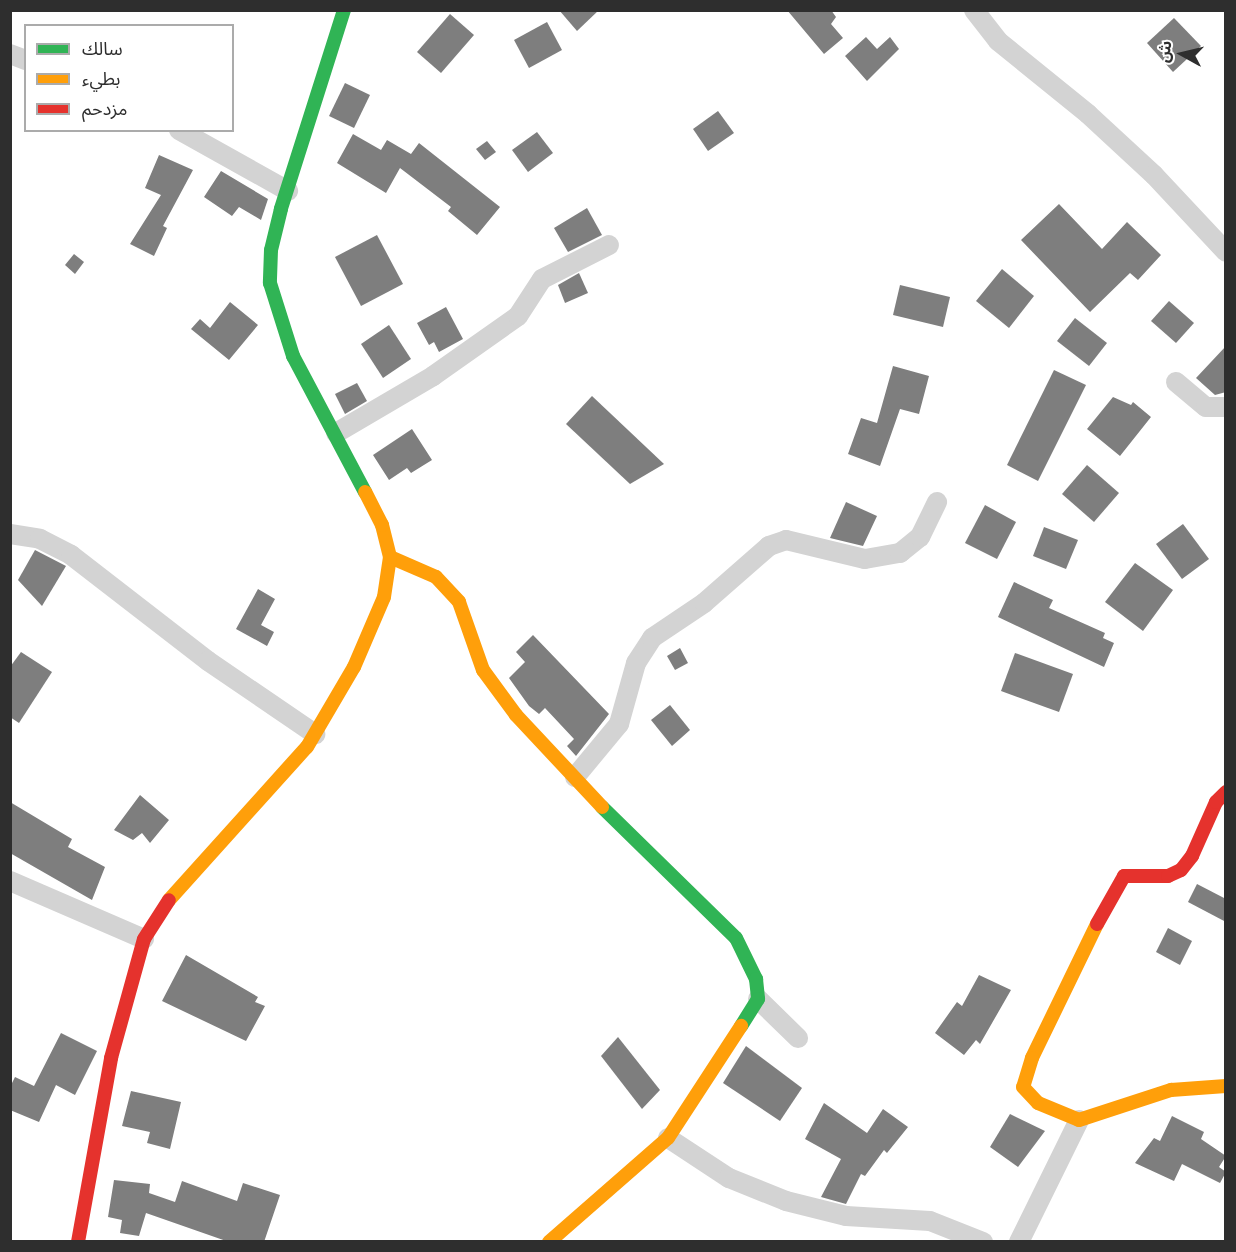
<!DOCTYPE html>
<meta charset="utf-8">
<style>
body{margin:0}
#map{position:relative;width:1236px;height:1252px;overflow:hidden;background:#fff;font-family:Mulish,"Noto Sans Arabic",sans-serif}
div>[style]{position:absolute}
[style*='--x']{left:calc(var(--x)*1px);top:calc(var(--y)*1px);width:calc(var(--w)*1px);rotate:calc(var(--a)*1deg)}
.building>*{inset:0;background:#7e7e7e}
.street>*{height:20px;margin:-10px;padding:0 10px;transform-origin:10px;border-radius:10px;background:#d3d3d3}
.fast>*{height:14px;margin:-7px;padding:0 7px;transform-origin:7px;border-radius:7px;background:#30b455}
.slow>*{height:14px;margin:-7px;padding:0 7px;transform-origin:7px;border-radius:7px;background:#ff9f0a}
.jam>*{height:14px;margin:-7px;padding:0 7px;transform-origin:7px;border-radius:7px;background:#e5322d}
span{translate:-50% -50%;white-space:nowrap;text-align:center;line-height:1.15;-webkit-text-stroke:6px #fff;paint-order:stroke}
.frame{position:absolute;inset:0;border:12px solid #2e2e2e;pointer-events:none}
.legend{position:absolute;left:24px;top:24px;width:210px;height:108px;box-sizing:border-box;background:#fff;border:2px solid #ababab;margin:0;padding:8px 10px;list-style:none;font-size:18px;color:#2e2e2e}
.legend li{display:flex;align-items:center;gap:12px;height:30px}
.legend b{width:30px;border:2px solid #ababab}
.north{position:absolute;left:1152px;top:24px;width:60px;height:60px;-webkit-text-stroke:4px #fff;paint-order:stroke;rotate:278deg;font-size:16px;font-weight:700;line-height:24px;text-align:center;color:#2e2e2e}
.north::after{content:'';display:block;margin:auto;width:21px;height:27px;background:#2e2e2e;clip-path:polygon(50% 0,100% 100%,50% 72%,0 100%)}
</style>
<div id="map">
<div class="building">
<div style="clip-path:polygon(559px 10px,599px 10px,577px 31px)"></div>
<div style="clip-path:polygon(787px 10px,831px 10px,836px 17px,831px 24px,843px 38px,824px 54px)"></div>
<div style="clip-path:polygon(450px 14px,474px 35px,441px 73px,417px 52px)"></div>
<div style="clip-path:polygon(1174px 18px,1201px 46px,1173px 72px,1147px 43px)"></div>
<div style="clip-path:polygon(547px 22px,562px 50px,529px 68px,514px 40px)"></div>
<div style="clip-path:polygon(866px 37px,877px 49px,890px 37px,899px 49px,867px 81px,845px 56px)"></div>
<div style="clip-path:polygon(345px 83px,370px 95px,354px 128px,329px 116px)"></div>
<div style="clip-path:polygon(718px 111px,734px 133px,708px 151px,693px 129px)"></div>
<div style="clip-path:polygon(537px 132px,553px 153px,528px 172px,512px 150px)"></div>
<div style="clip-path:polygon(353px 134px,381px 150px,387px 140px,411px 154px,419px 143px,500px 207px,477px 235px,448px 211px,451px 207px,400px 168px,386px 193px,337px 163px)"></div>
<div style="clip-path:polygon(487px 141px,496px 152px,485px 160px,476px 149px)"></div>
<div style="clip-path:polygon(159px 155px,193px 170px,163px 226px,167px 228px,154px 256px,130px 244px,161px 195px,145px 188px)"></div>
<div style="clip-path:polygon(221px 171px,268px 199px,261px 220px,239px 207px,232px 216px,204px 197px)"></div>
<div style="clip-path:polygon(1059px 204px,1102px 249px,1127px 222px,1161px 255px,1138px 280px,1130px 273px,1090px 312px,1021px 240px)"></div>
<div style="clip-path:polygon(587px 208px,602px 235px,568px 252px,554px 228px)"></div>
<div style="clip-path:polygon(377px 235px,403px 284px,361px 306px,335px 257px)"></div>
<div style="clip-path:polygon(74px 254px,84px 262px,75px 274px,65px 265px)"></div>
<div style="clip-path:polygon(1002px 269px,1034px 296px,1009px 328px,976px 301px)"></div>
<div style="clip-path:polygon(579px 273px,588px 293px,565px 303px,558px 285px)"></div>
<div style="clip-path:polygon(900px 285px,950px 297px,943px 327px,893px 315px)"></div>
<div style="clip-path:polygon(1169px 301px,1194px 323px,1176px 343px,1151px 321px)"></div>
<div style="clip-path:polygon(230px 302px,258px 325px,229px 360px,191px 329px,200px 319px,210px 328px)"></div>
<div style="clip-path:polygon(446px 307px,463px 339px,439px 352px,434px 342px,429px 345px,417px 323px)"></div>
<div style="clip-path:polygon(1075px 318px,1107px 343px,1089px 366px,1057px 341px)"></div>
<div style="clip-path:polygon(389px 325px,411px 359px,383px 378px,361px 344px)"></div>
<div style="clip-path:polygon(1226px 346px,1226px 392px,1215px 395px,1196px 378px)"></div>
<div style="clip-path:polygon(893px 366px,929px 376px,919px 414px,900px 409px,880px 466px,848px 454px,861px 418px,877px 423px)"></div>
<div style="clip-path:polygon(1054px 370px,1086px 385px,1038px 481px,1007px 465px)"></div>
<div style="clip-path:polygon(357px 383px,367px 401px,345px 414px,335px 394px)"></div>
<div style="clip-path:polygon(592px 396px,664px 464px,630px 484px,566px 424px)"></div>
<div style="clip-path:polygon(1113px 397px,1131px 405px,1133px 402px,1151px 417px,1120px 456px,1087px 429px)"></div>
<div style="clip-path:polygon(412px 429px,432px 460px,411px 473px,407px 468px,389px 480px,373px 455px)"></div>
<div style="clip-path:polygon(1087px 465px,1119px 493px,1094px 522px,1062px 494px)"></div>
<div style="clip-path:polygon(846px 502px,877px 516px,863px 546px,830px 538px)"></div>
<div style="clip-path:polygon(985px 505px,1016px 522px,997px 559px,965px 543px)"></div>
<div style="clip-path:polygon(1183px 524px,1209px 559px,1182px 579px,1156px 544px)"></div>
<div style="clip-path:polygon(1044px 527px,1078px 540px,1066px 569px,1033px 556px)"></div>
<div style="clip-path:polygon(35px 550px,66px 566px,42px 606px,18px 580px)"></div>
<div style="clip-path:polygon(1135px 563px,1173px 590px,1143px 631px,1105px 602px)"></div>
<div style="clip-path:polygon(1014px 582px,1053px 600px,1049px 608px,1105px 633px,1103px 638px,1114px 643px,1104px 667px,998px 617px)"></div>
<div style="clip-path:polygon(258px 589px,275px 599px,261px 625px,274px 632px,267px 646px,236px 629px)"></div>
<div style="clip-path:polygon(533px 635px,609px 714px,576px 756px,567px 746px,574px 739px,545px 708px,539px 714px,529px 706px,509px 678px,525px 662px,516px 652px)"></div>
<div style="clip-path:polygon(680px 648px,688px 663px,675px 670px,667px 656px)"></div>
<div style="clip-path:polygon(21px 652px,52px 672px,19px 723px,10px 717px,10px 667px)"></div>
<div style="clip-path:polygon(1015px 653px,1073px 674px,1059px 712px,1001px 691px)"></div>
<div style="clip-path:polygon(670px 705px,690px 730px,672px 746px,651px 720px)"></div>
<div style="clip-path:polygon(140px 795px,169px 820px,150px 843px,142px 833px,133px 840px,114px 830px)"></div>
<div style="clip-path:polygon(10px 802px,72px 839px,68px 847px,105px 867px,92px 900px,10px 853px)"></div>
<div style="clip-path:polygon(1197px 884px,1226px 899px,1226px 922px,1188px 902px)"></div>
<div style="clip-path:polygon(1168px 928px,1192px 941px,1180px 965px,1156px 952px)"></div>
<div style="clip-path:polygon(186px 955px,258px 997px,255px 1002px,265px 1006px,246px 1041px,162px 1001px)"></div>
<div style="clip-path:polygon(979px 975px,1011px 990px,980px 1044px,976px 1040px,964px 1055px,935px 1033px,957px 1002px,962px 1006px)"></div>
<div style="clip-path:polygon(61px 1033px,97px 1051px,75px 1095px,56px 1085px,39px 1122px,10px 1110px,10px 1087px,15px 1077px,34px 1086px)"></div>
<div style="clip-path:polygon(618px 1037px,660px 1090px,642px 1109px,601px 1056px)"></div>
<div style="clip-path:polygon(746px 1046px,802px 1088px,780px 1121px,723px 1083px)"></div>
<div style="clip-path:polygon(131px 1091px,181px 1102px,170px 1149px,147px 1143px,150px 1132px,122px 1126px)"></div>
<div style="clip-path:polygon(824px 1103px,867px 1133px,883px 1109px,908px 1127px,887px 1153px,884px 1150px,865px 1176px,861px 1174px,846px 1204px,821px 1197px,841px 1159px,805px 1139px)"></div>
<div style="clip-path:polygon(1010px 1114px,1045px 1131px,1018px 1167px,990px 1147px)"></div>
<div style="clip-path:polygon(1172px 1116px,1204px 1132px,1201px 1139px,1226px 1156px,1219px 1167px,1226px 1172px,1220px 1183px,1182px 1164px,1174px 1181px,1135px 1163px,1154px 1138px,1160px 1141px)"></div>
<div style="clip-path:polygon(114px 1180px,150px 1184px,149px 1193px,175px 1202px,182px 1181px,237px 1201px,243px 1183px,280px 1195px,264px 1242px,229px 1242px,146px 1213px,139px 1236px,120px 1233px,122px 1220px,108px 1217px)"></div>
</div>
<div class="street">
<div style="--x:974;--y:10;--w:39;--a:52"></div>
<div style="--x:998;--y:41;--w:116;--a:39"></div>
<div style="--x:1088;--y:114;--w:90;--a:42.7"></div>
<div style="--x:1154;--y:175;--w:105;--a:46.9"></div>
<div style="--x:10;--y:54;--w:17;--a:21"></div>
<div style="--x:179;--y:130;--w:125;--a:29.2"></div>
<div style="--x:1176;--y:382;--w:39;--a:40"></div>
<div style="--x:1206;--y:407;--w:20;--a:0"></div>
<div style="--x:336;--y:433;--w:113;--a:-30.4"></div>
<div style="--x:433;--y:376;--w:104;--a:-35.2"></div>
<div style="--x:518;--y:316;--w:44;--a:-57"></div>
<div style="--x:542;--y:279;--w:75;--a:-26.9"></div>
<div style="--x:10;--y:534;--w:30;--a:9"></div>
<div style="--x:40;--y:539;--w:35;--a:27"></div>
<div style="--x:71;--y:555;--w:173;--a:37.7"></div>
<div style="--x:208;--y:661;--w:130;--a:34.3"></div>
<div style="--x:575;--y:777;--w:69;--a:-50.3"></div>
<div style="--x:619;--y:724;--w:63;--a:-74.4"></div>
<div style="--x:636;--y:663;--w:30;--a:-57"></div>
<div style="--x:652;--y:638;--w:63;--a:-33.9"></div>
<div style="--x:704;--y:603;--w:86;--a:-41.2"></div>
<div style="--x:769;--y:546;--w:18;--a:-19"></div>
<div style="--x:786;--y:540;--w:81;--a:13.5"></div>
<div style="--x:865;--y:559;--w:36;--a:-10"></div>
<div style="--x:900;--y:553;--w:26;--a:-39"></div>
<div style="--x:920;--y:537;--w:39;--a:-64"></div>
<div style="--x:10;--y:881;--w:146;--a:23.4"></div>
<div style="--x:758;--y:999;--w:56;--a:44.3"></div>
<div style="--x:668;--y:1138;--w:73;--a:33.3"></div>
<div style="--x:729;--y:1178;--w:61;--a:22"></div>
<div style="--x:786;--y:1201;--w:62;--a:14"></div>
<div style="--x:846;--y:1216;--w:84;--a:3.4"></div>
<div style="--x:930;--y:1221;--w:57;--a:21.6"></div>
<div style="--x:1019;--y:1242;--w:136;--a:-63.8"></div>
</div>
<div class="fast">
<div style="--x:344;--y:10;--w:209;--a:107.6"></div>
<div style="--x:281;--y:209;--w:42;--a:103.7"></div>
<div style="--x:271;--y:250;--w:33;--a:92"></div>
<div style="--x:270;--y:283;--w:77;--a:72.5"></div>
<div style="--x:293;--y:356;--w:154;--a:62.1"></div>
<div style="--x:602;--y:807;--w:187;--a:44.4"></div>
<div style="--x:736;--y:938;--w:46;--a:64"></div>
<div style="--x:756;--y:979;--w:20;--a:84"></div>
<div style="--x:758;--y:999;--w:32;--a:122"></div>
</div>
<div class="slow">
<div style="--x:390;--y:557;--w:50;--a:23.5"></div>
<div style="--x:436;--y:577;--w:34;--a:47"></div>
<div style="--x:459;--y:602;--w:72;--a:70.6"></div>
<div style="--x:483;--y:670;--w:56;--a:53.7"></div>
<div style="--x:516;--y:715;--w:126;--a:46.9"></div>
<div style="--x:169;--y:900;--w:206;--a:-48"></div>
<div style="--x:307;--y:747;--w:93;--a:-59.6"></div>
<div style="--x:354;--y:667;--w:76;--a:-66.8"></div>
<div style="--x:384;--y:597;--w:40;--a:-81.5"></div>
<div style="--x:390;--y:557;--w:33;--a:-104"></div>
<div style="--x:382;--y:525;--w:37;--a:-117"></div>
<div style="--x:1097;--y:924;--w:149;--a:115.9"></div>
<div style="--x:1032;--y:1058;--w:30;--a:107"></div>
<div style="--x:1023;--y:1087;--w:22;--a:47"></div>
<div style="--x:1038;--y:1103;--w:44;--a:22.5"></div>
<div style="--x:1079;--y:1120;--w:97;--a:-18.1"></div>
<div style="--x:1171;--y:1090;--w:55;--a:-4.2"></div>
<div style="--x:549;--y:1242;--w:158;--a:-41.2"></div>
<div style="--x:668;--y:1138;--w:134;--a:-56.9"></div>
</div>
<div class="jam">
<div style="--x:1097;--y:924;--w:55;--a:-60.6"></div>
<div style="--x:1124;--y:876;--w:44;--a:0"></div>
<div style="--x:1168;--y:876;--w:14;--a:-25"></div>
<div style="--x:1181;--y:870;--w:18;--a:-52"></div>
<div style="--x:1192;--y:856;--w:59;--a:-66"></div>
<div style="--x:1216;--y:802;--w:14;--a:-45"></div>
<div style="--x:78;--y:1242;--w:187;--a:-79.8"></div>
<div style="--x:111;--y:1058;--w:123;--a:-74.5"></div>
<div style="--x:144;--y:939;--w:46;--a:-57.3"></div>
</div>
<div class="frame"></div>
<ul class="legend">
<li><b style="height:8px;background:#30b455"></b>سالك</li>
<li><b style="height:8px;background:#ff9f0a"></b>بطيء</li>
<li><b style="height:8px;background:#e5322d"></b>مزدحم</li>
</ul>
<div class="north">ش</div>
</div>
